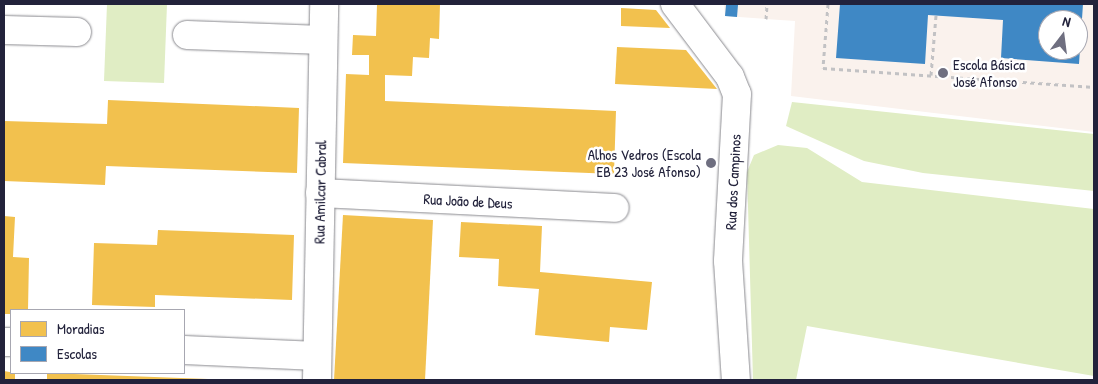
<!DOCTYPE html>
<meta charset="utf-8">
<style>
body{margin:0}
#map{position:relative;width:1098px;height:384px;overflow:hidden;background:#fff;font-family:"Patrick Hand",sans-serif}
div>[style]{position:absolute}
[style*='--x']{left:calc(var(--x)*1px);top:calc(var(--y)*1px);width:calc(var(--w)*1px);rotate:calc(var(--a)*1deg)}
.built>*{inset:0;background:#faf2ed}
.green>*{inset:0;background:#e0edc4}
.homes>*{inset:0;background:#f2c14e}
.schools>*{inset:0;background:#3f88c5}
.path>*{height:3px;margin-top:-1.5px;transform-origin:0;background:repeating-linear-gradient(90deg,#c2c2c4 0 4px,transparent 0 8px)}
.roads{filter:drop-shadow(0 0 1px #8a8a8f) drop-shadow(0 0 1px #8a8a8f)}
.minor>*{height:28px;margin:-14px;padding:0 14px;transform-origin:14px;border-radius:14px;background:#fff}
.dots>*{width:14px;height:14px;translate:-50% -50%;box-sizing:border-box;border:2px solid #fff;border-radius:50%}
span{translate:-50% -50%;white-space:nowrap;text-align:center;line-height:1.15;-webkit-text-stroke:5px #fff;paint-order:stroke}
.poi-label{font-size:15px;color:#22223b}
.left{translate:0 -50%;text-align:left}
.right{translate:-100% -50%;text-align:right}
.street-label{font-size:15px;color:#22223b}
.frame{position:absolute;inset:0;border:5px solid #22223b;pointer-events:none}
.legend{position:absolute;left:10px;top:309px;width:175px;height:65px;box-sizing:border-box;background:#fff;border:1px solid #a7a7b1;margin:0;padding:6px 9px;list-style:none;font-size:15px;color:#22223b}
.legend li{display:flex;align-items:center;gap:10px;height:25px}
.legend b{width:25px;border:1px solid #a7a7b1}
.north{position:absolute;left:1038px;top:10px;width:50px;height:50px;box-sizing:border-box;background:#fff;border:1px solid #a7a7b1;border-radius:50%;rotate:15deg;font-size:14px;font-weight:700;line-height:20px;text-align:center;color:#22223b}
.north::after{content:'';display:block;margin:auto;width:18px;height:22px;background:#6f6f80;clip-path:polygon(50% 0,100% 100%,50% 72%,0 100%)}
</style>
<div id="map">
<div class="built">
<div style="clip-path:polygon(evenodd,724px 4px,1094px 4px,1094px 132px,791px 96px,795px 21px,725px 16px,724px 4px,1048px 20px,1078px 20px,1078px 50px,1048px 50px,1048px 20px)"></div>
</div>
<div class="green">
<div style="clip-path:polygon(107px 4px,167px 4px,164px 83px,104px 81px)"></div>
<div style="clip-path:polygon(792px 102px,1094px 134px,1094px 191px,923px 173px,864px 161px,786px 126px)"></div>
<div style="clip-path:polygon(778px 145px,807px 148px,862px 182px,1094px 209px,1094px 376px,807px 326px,796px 380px,753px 380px,747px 172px,754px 155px)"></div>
</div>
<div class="homes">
<div style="clip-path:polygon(377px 4px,440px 4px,439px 39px,430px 38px,429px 58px,413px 57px,412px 76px,385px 75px,385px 101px,616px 111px,614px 174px,343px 163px,346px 74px,369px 75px,369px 55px,352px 55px,353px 35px,376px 36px)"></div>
<div style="clip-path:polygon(621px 8px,656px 10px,670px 28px,621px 26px)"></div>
<div style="clip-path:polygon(617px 47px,686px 50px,717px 89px,615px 84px)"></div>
<div style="clip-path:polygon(108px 100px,299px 108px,297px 173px,106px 166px,105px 185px,4px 181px,4px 121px,107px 124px)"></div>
<div style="clip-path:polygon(343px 215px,433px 220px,425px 380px,334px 380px)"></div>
<div style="clip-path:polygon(4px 216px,15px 217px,13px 257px,29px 258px,28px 310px,11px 314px,4px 314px)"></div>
<div style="clip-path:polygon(461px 222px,542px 226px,540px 272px,652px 282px,647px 330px,610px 327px,609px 342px,535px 335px,539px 289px,498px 286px,499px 259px,459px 257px)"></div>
<div style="clip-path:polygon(158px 230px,294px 235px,292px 300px,155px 295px,155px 307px,92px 305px,94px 243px,157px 245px)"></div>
<div style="clip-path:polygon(4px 371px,15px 373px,15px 380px,4px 380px)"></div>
<div style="clip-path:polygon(47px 373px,208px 379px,208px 380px,47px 380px)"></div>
</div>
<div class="schools">
<div style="clip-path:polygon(evenodd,840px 4px,1083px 4px,1079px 64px,1001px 58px,1003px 20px,928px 15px,925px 64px,836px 58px,840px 4px,1048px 20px,1078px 20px,1078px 50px,1048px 50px,1048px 20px)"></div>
<div style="clip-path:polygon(726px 5px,738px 5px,737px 17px,725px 16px)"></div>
</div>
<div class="path">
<div style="--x:828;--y:4;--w:64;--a:94.5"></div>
<div style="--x:823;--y:68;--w:272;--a:4"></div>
<div style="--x:766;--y:19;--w:15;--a:-86"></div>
<div style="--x:931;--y:75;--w:60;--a:-85.2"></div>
</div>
<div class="roads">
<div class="minor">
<div style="--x:675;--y:4;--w:91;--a:53"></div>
<div style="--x:730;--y:77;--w:18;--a:68"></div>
<div style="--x:737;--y:94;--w:167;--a:93.1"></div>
<div style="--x:728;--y:261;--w:119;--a:86.2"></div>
<div style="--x:4;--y:30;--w:73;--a:1.6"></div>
<div style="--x:187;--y:35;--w:136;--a:2.1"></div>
<div style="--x:320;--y:193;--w:295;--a:2.9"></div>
<div style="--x:4;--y:342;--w:7;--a:0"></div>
<div style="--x:184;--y:350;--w:133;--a:2.6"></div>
<div style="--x:317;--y:380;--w:376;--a:-88.9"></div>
</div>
</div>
<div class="dots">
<div style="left:943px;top:73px;background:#6f6f80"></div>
<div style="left:711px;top:163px;background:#6f6f80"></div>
</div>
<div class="poi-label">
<span class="left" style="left:953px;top:73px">Escola Básica<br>José Afonso</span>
<span class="right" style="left:701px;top:163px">Alhos Vedros (Escola<br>EB 23 José Afonso)</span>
</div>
<div class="street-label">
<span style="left:733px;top:182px;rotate:-87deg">Rua dos Campinos</span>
<span style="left:320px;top:192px;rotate:-89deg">Rua Amilcar Cabral</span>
<span style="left:468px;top:201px;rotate:3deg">Rua João de Deus</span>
</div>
<div class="frame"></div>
<ul class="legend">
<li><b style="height:14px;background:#f2c14e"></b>Moradias</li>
<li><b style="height:14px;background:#3f88c5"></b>Escolas</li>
</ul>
<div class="north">N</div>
</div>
